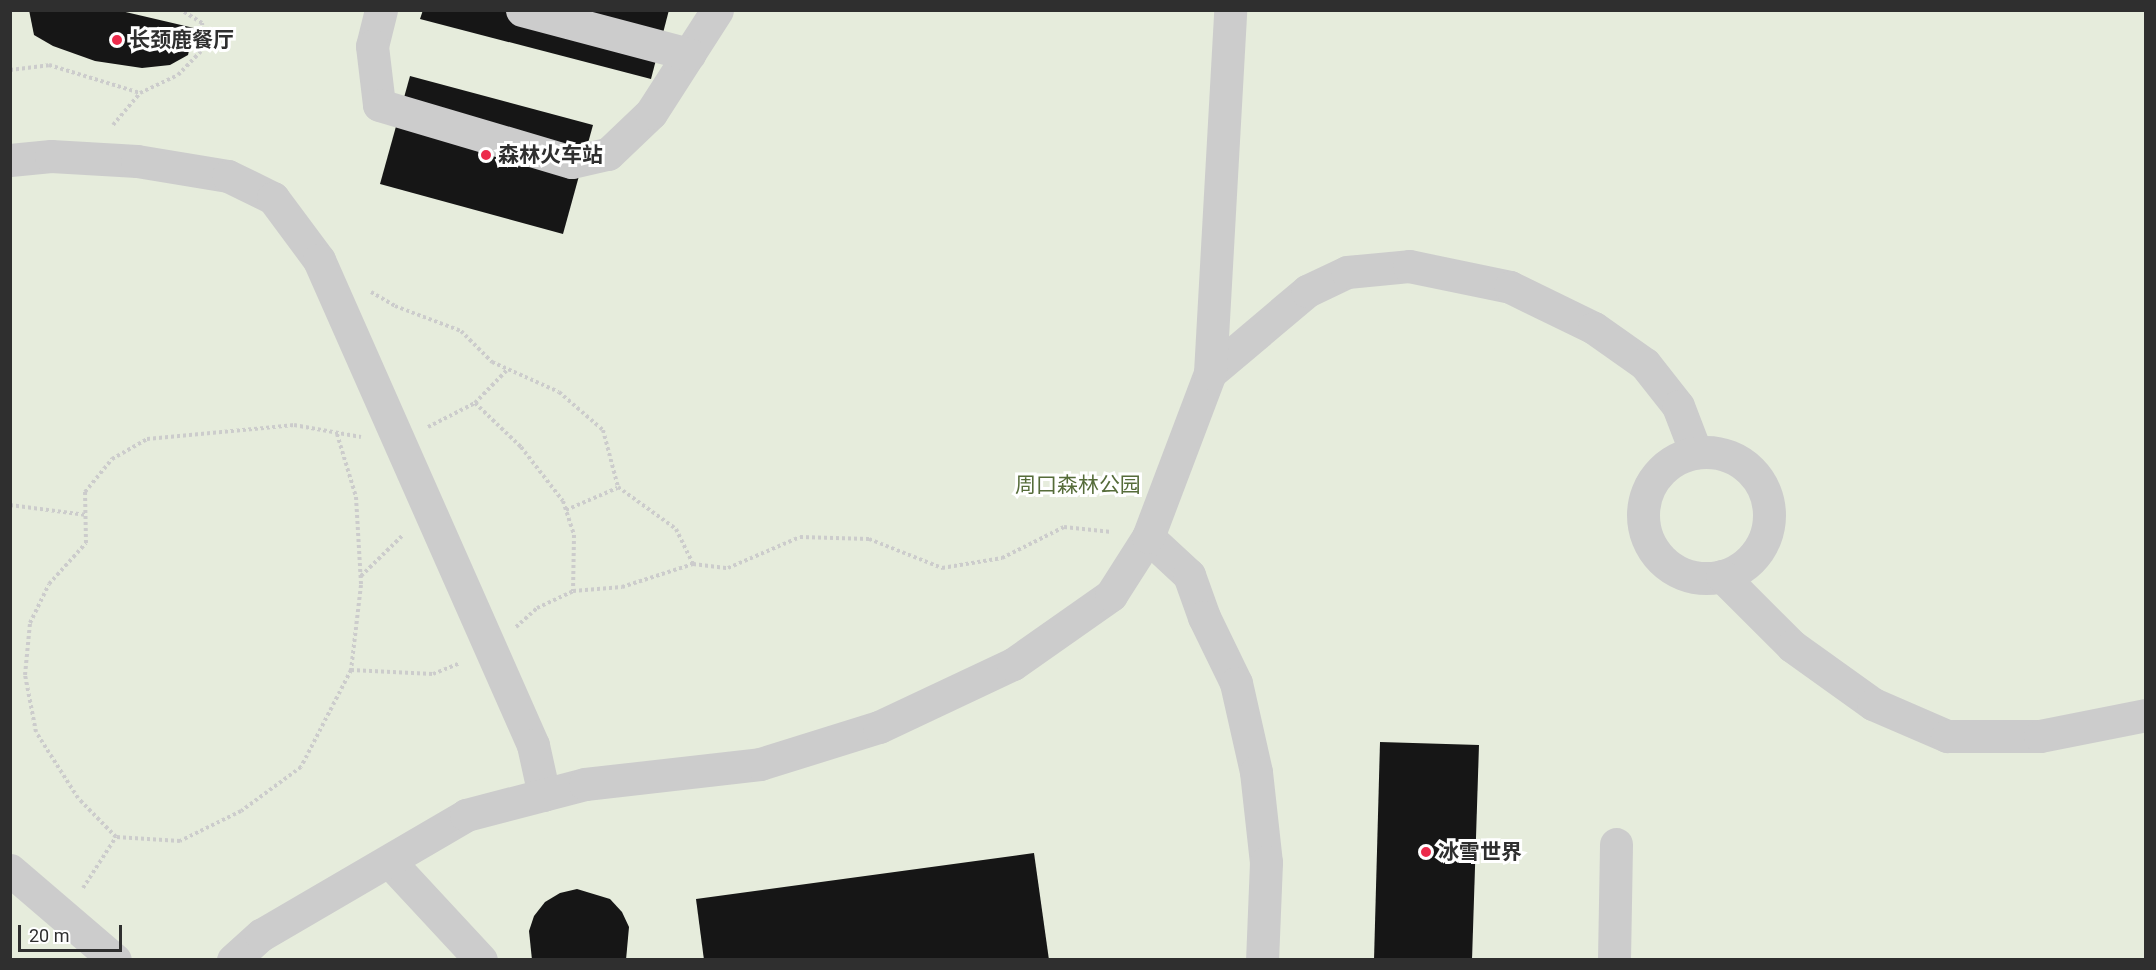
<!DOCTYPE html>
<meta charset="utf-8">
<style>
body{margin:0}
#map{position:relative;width:2156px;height:970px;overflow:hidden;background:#fff;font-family:Roboto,"Noto Sans SC",sans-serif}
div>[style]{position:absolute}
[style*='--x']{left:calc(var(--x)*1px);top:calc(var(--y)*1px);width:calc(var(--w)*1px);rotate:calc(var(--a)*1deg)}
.green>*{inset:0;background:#e6ecdc}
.building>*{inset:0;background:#161616}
.path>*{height:4px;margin-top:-2px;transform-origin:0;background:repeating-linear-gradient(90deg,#ccc 0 3px,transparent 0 6px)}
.minor>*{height:33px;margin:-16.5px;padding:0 16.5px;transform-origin:16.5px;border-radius:16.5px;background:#ccc}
.minor>.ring{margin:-16.5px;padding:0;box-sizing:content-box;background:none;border:33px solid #ccc;border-radius:50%}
.dots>*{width:16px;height:16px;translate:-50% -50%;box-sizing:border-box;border:3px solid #fff;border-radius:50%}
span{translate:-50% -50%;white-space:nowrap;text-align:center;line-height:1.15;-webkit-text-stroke:6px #fff;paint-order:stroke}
.poi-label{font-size:21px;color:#2f2f2f;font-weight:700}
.left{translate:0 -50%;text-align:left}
.park-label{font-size:21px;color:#566c3a}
.frame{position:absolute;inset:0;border:12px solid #2f2f2f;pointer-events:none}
.scale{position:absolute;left:18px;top:925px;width:104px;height:27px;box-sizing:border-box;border:3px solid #2f2f2f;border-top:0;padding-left:8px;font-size:18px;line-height:21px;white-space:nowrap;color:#2f2f2f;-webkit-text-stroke:4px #fff;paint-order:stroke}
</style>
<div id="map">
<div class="green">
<div style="clip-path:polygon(11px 11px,2145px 11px,2145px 959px,11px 959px)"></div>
</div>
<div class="building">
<div style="clip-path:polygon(29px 10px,117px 10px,194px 28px,188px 55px,170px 65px,142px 68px,95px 61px,53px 46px,34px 35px)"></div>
<div style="clip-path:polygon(423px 10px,669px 10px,651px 79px,420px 19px)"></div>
<div style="clip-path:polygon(410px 76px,593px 125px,563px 234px,380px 184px)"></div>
<div style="clip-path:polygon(1380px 742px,1479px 745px,1472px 960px,1374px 960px)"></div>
<div style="clip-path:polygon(1034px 853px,1049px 960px,704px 960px,696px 899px)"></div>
<div style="clip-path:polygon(577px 889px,610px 899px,622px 912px,629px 927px,626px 960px,532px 960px,529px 931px,534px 916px,545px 902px,560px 893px)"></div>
</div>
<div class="path">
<div style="--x:10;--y:70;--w:39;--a:-7"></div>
<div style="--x:49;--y:65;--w:95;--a:17.1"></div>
<div style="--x:113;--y:125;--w:42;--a:-49.8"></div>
<div style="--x:140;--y:93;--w:42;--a:-25.3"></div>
<div style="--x:178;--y:75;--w:36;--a:-46"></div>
<div style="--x:203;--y:49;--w:26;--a:-92"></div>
<div style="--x:202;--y:23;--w:25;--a:-148"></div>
<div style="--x:371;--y:292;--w:28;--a:30"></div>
<div style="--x:395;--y:306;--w:71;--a:20.7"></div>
<div style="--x:461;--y:331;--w:44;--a:45"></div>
<div style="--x:492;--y:362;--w:73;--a:24.1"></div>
<div style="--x:559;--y:392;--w:58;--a:40.8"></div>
<div style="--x:603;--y:430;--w:59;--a:75.3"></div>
<div style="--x:618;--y:487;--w:72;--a:35.9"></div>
<div style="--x:676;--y:529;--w:39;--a:64"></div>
<div style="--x:475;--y:403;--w:64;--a:43.7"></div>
<div style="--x:521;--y:447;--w:68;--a:52.1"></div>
<div style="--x:563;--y:501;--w:36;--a:72"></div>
<div style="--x:574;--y:535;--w:56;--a:91"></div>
<div style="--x:428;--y:427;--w:53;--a:-27.1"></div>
<div style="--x:475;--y:403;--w:47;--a:-45.9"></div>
<div style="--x:337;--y:434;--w:66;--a:73.2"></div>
<div style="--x:356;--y:497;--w:88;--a:86.7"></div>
<div style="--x:361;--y:585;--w:86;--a:96.7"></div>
<div style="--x:351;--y:670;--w:109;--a:117.3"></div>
<div style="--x:301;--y:767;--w:74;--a:143.7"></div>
<div style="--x:241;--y:811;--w:68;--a:153.8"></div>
<div style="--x:180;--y:841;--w:64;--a:-176.4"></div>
<div style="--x:116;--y:837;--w:54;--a:-134.3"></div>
<div style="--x:78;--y:798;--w:78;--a:-122.5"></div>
<div style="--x:36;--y:732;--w:58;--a:-100.9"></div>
<div style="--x:25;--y:675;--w:52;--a:-84.5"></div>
<div style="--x:30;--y:623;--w:43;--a:-64"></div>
<div style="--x:49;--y:584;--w:55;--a:-47.9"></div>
<div style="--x:86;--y:543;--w:51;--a:-91.1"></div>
<div style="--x:85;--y:492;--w:43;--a:-50.7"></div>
<div style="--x:112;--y:459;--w:40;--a:-29.7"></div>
<div style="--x:147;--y:439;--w:148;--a:-5.4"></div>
<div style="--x:294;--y:425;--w:68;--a:10.2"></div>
<div style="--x:10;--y:505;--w:77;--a:7.5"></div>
<div style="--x:566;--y:510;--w:56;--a:-23.3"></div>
<div style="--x:361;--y:576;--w:59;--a:-44.3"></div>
<div style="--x:516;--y:627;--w:28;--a:-42"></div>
<div style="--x:537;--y:608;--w:40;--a:-25"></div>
<div style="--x:573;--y:591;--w:49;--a:-4.7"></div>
<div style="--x:622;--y:587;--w:75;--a:-17.9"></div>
<div style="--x:693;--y:564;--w:35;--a:7"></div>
<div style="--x:728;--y:568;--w:78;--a:-23.3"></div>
<div style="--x:800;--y:537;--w:69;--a:1.7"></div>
<div style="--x:869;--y:539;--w:79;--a:21.7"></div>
<div style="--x:942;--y:568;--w:61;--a:-9.5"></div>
<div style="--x:1002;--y:558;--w:69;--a:-26.6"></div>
<div style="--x:1064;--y:527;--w:48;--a:5.9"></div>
<div style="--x:351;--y:670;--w:82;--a:2.8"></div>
<div style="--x:433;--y:674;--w:29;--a:-22"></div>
<div style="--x:83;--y:888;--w:61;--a:-57.1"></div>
</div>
<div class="minor">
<div style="--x:381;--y:10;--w:37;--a:104"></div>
<div style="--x:372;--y:46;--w:59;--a:83.2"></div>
<div style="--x:379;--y:105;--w:201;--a:16.5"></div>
<div style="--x:572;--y:162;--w:37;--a:-13"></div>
<div style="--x:608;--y:154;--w:59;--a:-43.6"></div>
<div style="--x:651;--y:113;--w:122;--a:-57.3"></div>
<div style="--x:522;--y:10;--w:173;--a:14.8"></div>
<div style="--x:10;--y:160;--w:41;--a:-5.6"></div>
<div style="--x:51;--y:156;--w:86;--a:3.3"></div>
<div style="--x:137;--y:161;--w:92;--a:9.4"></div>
<div style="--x:228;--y:176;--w:50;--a:26.1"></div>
<div style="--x:273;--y:198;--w:77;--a:53.4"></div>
<div style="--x:319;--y:260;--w:530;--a:66.19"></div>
<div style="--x:533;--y:745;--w:51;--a:77.6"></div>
<div style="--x:1210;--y:373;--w:127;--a:-40.2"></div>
<div style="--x:1307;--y:291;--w:44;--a:-25.4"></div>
<div style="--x:1347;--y:272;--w:62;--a:-5.5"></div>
<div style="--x:1409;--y:266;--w:103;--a:11.7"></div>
<div style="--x:1510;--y:287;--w:93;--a:26"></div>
<div style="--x:1594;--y:328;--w:62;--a:35.2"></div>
<div style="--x:1645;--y:364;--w:53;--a:51.8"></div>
<div style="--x:1678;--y:406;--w:50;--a:69"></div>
<div class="ring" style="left:1643px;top:452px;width:93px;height:93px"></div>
<div style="--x:1148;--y:537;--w:56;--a:42.8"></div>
<div style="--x:1189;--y:575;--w:45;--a:70.3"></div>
<div style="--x:1204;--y:617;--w:73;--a:64.1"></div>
<div style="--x:1236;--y:683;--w:91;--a:77.3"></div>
<div style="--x:1256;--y:772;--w:91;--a:83.7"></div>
<div style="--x:1266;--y:862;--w:98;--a:92.3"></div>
<div style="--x:1722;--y:576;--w:99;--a:45"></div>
<div style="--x:1792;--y:646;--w:100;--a:35.6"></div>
<div style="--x:1873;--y:704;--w:81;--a:23.4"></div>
<div style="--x:1947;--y:736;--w:93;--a:0"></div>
<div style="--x:2040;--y:736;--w:108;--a:-11.2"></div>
<div style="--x:389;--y:861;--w:135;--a:47.1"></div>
<div style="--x:10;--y:870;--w:138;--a:40.6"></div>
<div style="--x:233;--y:960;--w:38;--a:-42"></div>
<div style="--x:261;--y:935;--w:238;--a:-30.3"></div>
<div style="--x:466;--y:815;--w:123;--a:-14.6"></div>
<div style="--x:585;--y:784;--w:176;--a:-6.5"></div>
<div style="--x:760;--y:764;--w:125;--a:-17.3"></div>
<div style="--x:879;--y:727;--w:148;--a:-25.2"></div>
<div style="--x:1013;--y:664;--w:120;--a:-35.1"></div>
<div style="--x:1111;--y:595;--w:69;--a:-57.5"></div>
<div style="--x:1148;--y:537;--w:175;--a:-69.3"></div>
<div style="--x:1210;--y:373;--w:364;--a:-86.8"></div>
<div style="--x:1614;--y:960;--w:116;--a:-89"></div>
</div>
<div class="dots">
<div style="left:117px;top:40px;background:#ec2a4b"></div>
<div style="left:486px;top:155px;background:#ec2a4b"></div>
<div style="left:1426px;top:852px;background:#ec2a4b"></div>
</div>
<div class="poi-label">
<span class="left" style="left:129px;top:40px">长颈鹿餐厅</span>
<span class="left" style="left:498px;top:155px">森林火车站</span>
<span class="left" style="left:1438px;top:852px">冰雪世界</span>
</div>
<div class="park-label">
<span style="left:1078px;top:485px">周口森林公园</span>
</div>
<div class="frame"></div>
<div class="scale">20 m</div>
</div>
